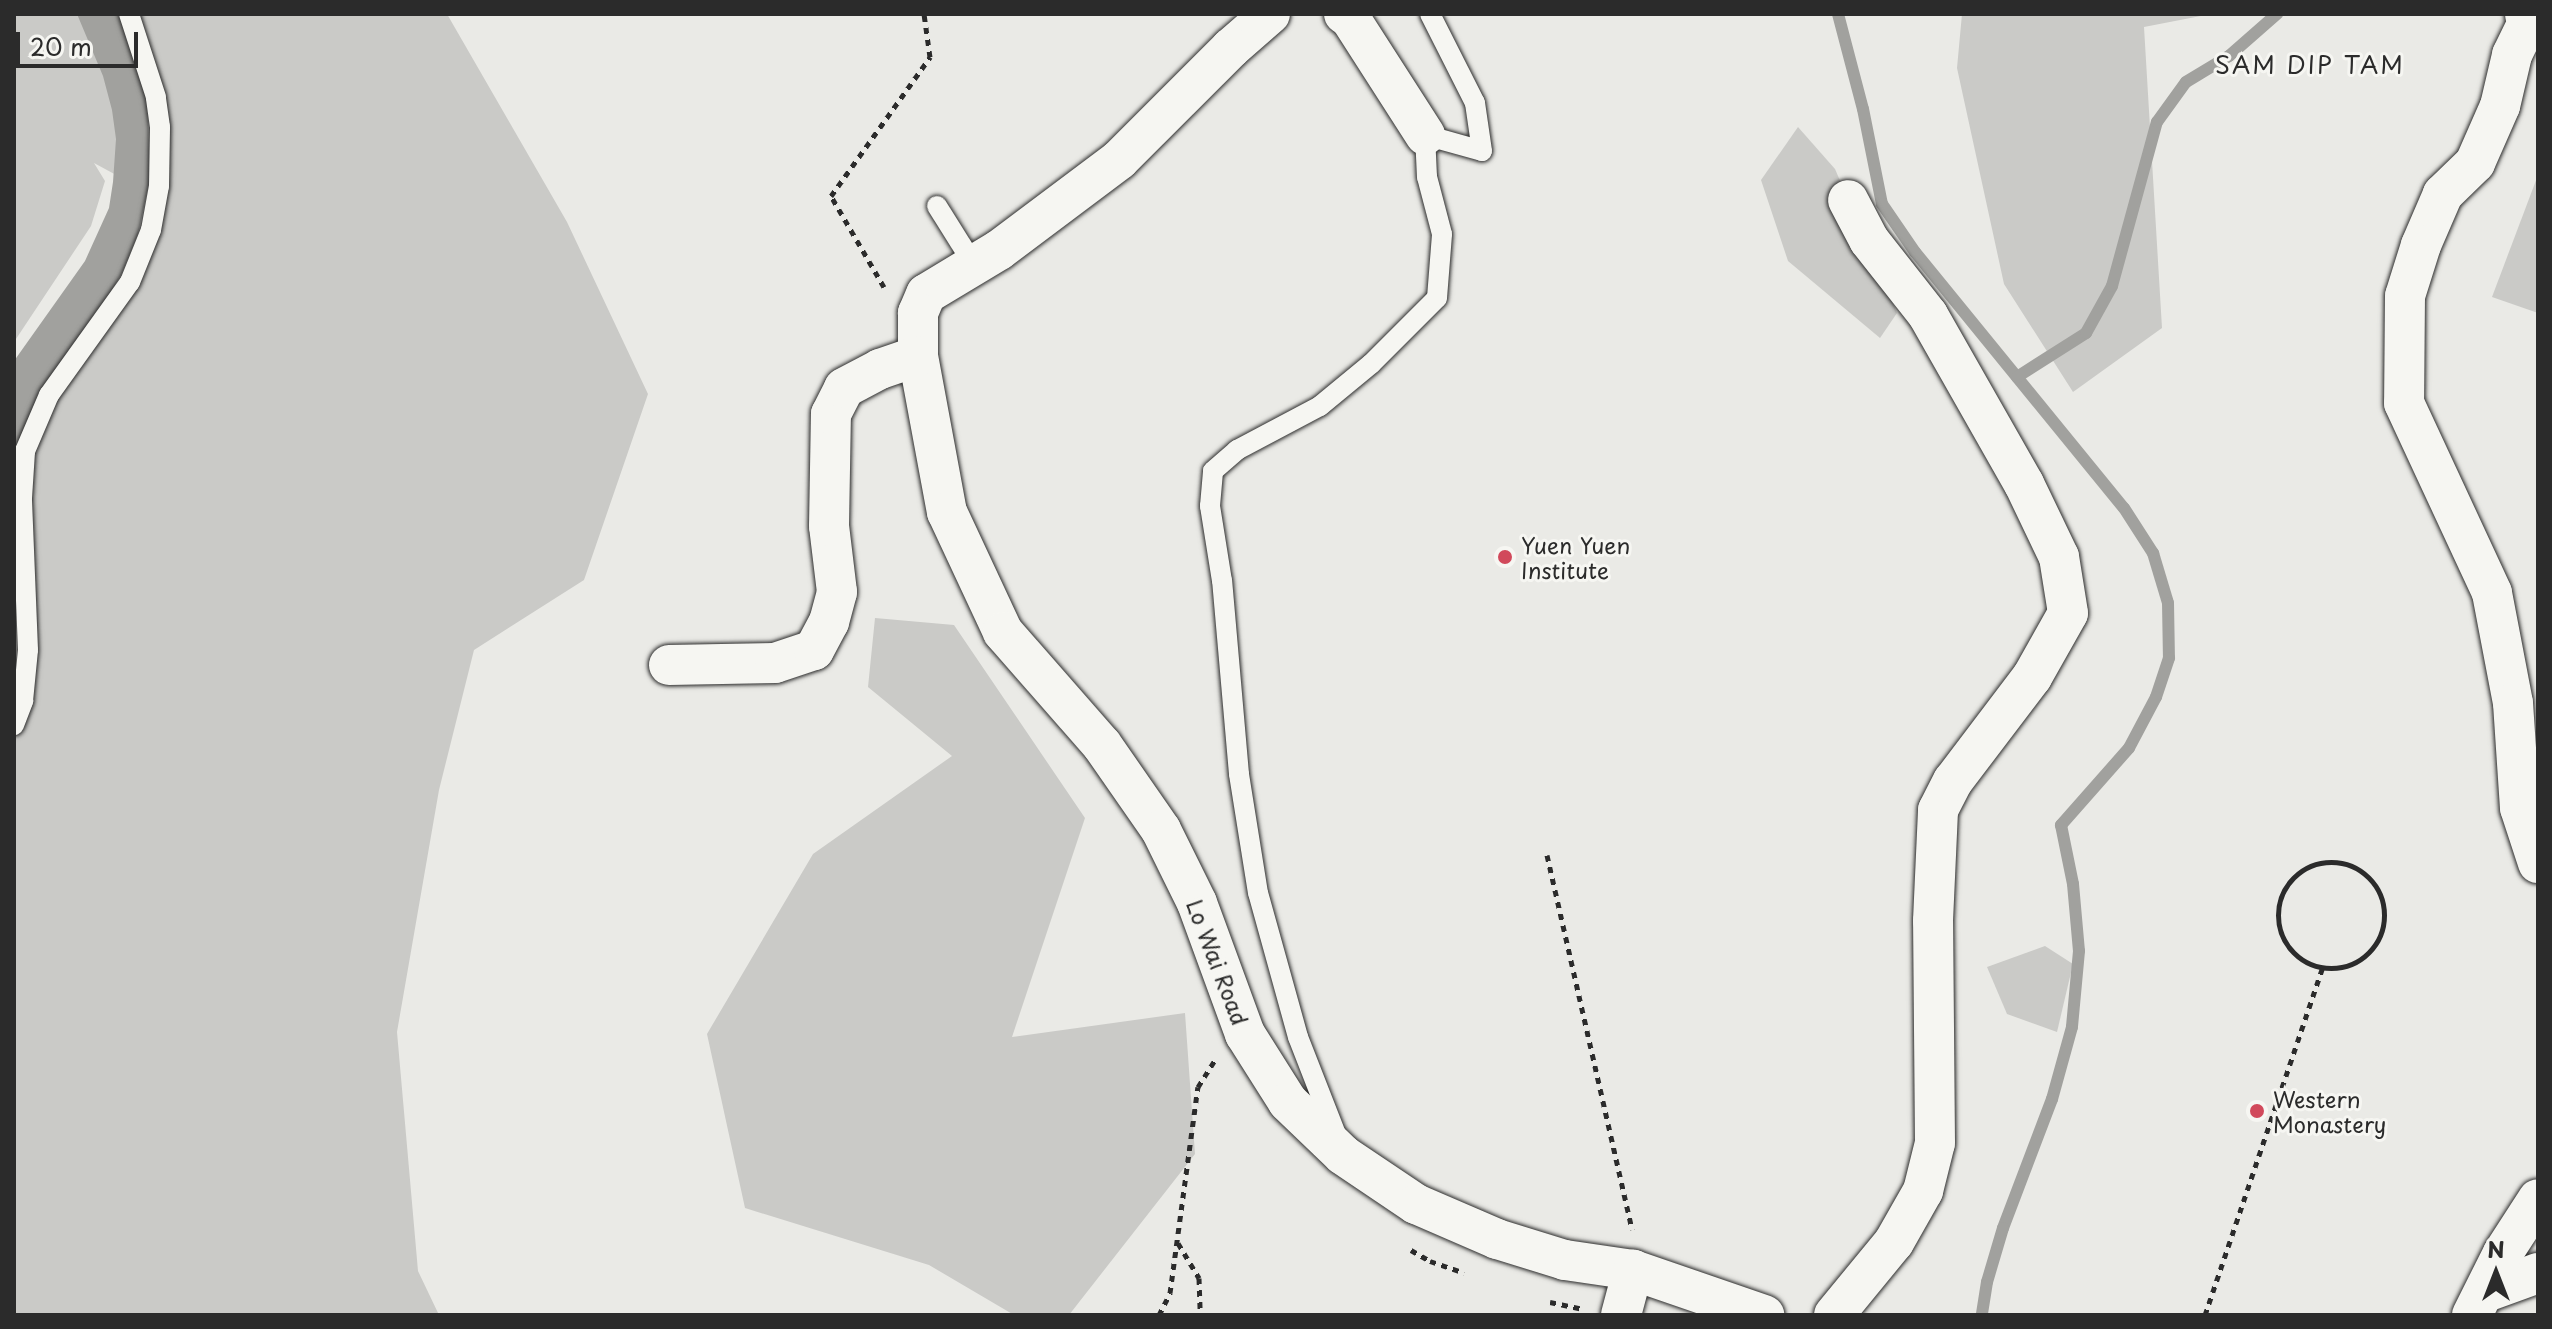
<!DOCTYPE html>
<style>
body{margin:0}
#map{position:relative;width:2552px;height:1329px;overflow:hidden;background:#eaeae6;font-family:"Playpen Sans",sans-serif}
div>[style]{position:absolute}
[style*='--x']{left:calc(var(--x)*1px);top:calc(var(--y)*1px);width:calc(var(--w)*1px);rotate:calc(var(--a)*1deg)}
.green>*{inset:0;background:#cacac7}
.water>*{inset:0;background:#a1a19e}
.stream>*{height:12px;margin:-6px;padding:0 6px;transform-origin:6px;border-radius:6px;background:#a1a19e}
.path>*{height:5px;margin-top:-2.5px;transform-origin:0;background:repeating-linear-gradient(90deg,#2b2b2b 0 6px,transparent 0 12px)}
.path>.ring{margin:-2.5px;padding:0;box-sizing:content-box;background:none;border:5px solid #2b2b2b;border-radius:50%}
.roads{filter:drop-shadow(0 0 2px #2b2b2b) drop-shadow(0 0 2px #2b2b2b)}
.service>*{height:20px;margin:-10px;padding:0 10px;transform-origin:10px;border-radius:10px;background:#f6f6f2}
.minor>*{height:40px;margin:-20px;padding:0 20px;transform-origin:20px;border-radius:20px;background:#f6f6f2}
.dots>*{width:22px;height:22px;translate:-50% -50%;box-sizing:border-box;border:4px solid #f6f6f2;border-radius:50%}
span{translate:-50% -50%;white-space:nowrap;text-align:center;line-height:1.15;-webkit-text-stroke:6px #f6f6f2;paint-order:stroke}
.poi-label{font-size:22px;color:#2b2b2b}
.left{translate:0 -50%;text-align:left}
.street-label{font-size:22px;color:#2b2b2b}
.neighbourhood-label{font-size:24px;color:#2b2b2b;letter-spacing:2px}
.frame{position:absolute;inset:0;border:16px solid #2b2b2b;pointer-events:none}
.north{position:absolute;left:2456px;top:1233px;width:80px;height:80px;-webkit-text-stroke:6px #f6f6f2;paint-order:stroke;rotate:0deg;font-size:22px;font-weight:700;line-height:32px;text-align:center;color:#2b2b2b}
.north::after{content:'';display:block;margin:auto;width:28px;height:36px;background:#2b2b2b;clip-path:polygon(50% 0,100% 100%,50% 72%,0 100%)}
.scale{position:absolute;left:16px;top:32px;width:122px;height:36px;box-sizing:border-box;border:4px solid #2b2b2b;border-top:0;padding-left:10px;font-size:24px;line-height:28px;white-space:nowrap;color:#2b2b2b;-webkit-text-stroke:6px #f6f6f2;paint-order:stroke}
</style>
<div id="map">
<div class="green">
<div style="clip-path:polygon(14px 14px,447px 14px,567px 222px,648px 394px,584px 580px,474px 650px,439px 790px,397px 1032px,418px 1271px,439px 1315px,14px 1315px,14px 466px,30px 407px,142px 189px,94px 163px,105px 181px,91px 226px,14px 342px)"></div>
<div style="clip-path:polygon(1962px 14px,2211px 14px,2144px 27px,2162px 328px,2073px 392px,2004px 284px,1957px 68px)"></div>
<div style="clip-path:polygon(1798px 127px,1835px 169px,1897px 313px,1880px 338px,1788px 261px,1761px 180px)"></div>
<div style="clip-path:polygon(2538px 175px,2538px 313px,2492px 297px)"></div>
<div style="clip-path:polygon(875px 618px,954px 625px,1085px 818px,1012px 1037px,1185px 1013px,1195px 1154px,1069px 1315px,1014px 1315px,929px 1265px,745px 1208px,707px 1034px,813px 854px,952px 756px,868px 687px)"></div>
<div style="clip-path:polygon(2045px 946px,2073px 964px,2057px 1032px,2007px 1014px,1987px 967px)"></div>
</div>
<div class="water">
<div style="clip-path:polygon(77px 14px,117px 14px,121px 21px,147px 96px,150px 178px,138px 234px,122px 273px,102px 307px,39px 392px,14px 460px,14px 361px,85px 261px,109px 208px,113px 182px,116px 139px,112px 110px,103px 76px)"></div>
</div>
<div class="stream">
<div style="--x:1838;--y:14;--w:98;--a:75.3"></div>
<div style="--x:1863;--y:109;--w:97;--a:78.7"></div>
<div style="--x:1882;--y:204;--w:58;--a:55.5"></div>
<div style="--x:1915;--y:252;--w:330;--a:50.8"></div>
<div style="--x:2124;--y:508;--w:54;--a:57.2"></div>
<div style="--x:2153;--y:553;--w:52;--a:73.3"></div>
<div style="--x:2168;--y:603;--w:55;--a:89"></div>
<div style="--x:2169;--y:658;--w:41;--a:108.4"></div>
<div style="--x:2156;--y:697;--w:58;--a:117.9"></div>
<div style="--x:2129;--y:748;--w:103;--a:131.4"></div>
<div style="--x:2061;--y:825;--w:60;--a:78.5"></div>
<div style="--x:2073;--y:884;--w:67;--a:84.9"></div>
<div style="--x:2079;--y:951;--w:76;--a:95.3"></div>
<div style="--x:2072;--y:1027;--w:75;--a:105.5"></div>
<div style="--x:2052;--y:1099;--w:138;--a:110.8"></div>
<div style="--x:2003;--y:1228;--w:56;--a:106.5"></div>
<div style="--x:1987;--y:1282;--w:33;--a:99"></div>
<div style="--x:2017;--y:377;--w:82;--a:-32.5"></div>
<div style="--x:2086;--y:333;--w:54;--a:-61"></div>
<div style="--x:2112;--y:286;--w:170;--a:-74.7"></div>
<div style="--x:2157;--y:122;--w:49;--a:-54.1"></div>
<div style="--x:2186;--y:82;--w:50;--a:-31.2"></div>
<div style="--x:2229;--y:56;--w:64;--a:-41.2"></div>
</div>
<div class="path">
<div style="--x:884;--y:287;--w:105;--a:-120.2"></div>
<div style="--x:831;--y:196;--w:171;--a:-54.5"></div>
<div style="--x:930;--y:57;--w:43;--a:-97.9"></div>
<div style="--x:1547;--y:855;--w:384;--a:77.2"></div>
<div class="ring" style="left:2278px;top:862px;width:101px;height:101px"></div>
<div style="--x:1178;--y:1243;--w:41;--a:59"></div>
<div style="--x:1199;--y:1278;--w:37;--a:88"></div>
<div style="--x:1411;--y:1250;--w:22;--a:30"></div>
<div style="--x:1430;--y:1261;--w:36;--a:19"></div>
<div style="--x:1550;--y:1302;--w:34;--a:12"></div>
<div style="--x:1159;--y:1315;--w:25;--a:-63"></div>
<div style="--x:1170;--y:1293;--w:208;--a:-82.3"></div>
<div style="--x:1198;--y:1087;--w:31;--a:-58"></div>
<div style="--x:2205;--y:1315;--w:367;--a:-71.3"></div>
</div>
<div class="roads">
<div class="service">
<div style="--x:937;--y:206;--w:70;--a:57.9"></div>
<div style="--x:14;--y:725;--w:26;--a:-69"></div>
<div style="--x:23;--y:701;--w:51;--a:-84.4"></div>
<div style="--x:28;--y:650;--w:152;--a:-92.3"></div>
<div style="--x:22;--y:498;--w:47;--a:-86.3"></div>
<div style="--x:25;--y:451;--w:61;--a:-66.8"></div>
<div style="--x:49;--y:395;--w:139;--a:-54.4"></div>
<div style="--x:130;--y:282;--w:56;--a:-68"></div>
<div style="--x:151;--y:230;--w:45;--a:-79.7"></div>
<div style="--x:159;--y:186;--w:59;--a:-89"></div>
<div style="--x:160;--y:127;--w:30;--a:-98"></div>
<div style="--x:156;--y:97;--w:87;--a:-108"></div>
<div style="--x:1337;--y:1137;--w:107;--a:-111.3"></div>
<div style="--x:1298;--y:1037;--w:149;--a:-105.5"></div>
<div style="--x:1258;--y:893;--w:121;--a:-99.1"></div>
<div style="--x:1239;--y:774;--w:194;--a:-95"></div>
<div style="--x:1222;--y:581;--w:76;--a:-99.1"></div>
<div style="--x:1210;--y:506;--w:35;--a:-85"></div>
<div style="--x:1213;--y:471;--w:32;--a:-41"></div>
<div style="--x:1237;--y:450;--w:94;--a:-27.9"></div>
<div style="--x:1320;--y:406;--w:66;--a:-39.5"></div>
<div style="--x:1371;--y:364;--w:93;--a:-45"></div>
<div style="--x:1437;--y:298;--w:64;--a:-85.5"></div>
<div style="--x:1442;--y:234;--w:59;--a:-104.7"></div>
<div style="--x:1427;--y:177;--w:42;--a:-92.7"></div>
<div style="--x:1425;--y:135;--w:59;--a:15.7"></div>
<div style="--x:1482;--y:151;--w:49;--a:-98.3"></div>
<div style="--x:1475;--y:103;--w:100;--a:-116.8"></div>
</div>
<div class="minor">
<div style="--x:1270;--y:14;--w:52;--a:138.9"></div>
<div style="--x:1231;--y:48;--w:158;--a:135"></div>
<div style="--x:1119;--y:160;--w:150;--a:143.1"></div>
<div style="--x:999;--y:250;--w:85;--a:148.9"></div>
<div style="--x:926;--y:294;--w:21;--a:113"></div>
<div style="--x:918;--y:313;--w:43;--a:90"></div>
<div style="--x:918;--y:356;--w:159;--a:79.5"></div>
<div style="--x:947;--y:512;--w:132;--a:65"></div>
<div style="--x:1003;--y:632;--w:150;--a:48.8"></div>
<div style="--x:1102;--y:745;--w:103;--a:55.2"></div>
<div style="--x:1161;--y:830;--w:81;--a:63.7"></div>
<div style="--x:1197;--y:903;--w:140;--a:69.9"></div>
<div style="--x:1245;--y:1034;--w:80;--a:57.7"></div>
<div style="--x:1288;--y:1102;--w:76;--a:43.9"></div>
<div style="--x:1343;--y:1155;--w:88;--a:33.9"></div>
<div style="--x:1416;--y:1204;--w:88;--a:23.4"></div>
<div style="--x:1497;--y:1239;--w:71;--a:17.2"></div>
<div style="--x:1565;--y:1260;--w:69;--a:8.4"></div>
<div style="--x:1633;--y:1270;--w:139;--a:19"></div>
<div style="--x:1344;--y:14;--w:7;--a:34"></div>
<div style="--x:1350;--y:18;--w:139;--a:57.3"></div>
<div style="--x:2525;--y:14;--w:10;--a:79"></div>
<div style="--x:2527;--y:24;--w:34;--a:116"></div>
<div style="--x:2512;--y:55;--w:52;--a:103.2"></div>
<div style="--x:2500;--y:106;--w:62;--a:113.7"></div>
<div style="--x:2475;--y:163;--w:45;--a:135.9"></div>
<div style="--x:2443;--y:194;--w:56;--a:113.3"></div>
<div style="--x:2421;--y:245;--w:53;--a:107.4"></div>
<div style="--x:2405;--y:296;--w:107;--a:90.5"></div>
<div style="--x:2404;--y:403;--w:209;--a:65.1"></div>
<div style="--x:2492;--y:593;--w:112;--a:79.2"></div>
<div style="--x:2513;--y:703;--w:105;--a:86.2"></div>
<div style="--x:2520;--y:808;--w:58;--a:71.9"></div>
<div style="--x:669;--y:665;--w:106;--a:-1.1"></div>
<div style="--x:775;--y:663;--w:41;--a:-18.4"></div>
<div style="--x:814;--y:650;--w:32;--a:-62"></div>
<div style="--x:829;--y:622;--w:31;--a:-75"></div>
<div style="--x:837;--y:592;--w:66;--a:-96.9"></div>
<div style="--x:829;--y:526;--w:112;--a:-89"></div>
<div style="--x:831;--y:414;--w:29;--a:-63"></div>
<div style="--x:844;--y:388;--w:41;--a:-27.8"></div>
<div style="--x:880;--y:369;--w:40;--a:-18.9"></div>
<div style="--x:2486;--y:1292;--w:55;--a:-20.1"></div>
<div style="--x:1621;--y:1315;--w:47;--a:-75.1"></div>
<div style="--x:1834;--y:1315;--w:94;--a:-50.6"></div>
<div style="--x:1894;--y:1242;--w:59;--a:-60.4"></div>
<div style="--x:1923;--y:1191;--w:49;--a:-76"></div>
<div style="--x:1935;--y:1143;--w:222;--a:-90.5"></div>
<div style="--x:1933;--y:921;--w:111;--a:-87.4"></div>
<div style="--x:1938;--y:810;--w:33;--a:-63"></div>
<div style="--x:1953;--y:781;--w:131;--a:-52.8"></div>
<div style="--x:2032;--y:677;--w:73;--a:-60.6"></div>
<div style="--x:2068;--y:613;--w:57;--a:-99.1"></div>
<div style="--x:2059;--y:557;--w:81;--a:-115.6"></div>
<div style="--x:2024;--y:484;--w:194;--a:-119.6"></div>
<div style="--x:1928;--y:315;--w:95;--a:-128.2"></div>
<div style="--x:1869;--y:240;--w:45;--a:-117.7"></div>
<div style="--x:2472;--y:1315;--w:69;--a:-63.4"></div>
<div style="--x:2503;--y:1253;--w:64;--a:-57.1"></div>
</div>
</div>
<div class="dots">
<div style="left:1505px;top:557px;background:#d1495b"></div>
<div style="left:2257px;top:1111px;background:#d1495b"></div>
</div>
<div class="poi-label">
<span class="left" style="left:1521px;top:557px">Yuen Yuen<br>Institute</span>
<span class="left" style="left:2273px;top:1111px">Western<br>Monastery</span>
</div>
<div class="street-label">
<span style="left:1218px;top:962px;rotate:69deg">Lo Wai Road</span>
</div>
<div class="neighbourhood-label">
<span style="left:2310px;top:65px">SAM DIP TAM</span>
</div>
<div class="frame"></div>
<div class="north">N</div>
<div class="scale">20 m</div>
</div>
